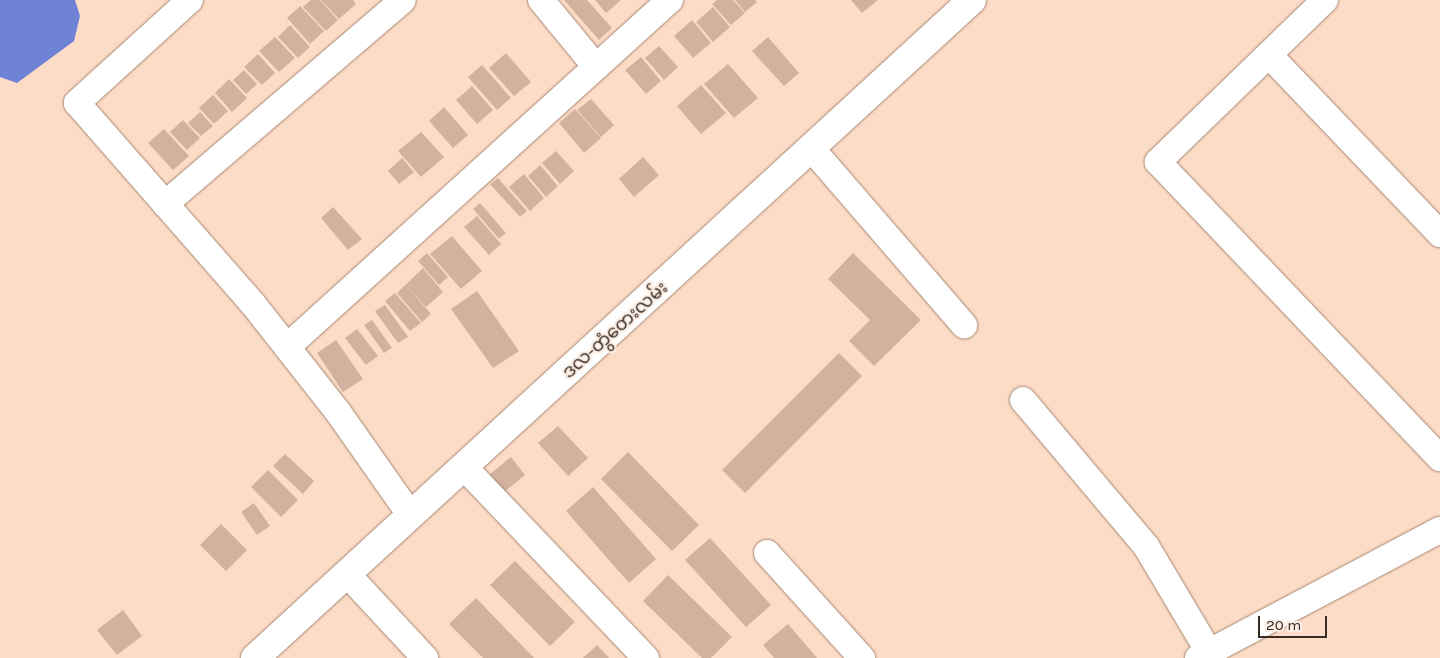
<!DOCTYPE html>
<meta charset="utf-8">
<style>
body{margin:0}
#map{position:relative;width:1440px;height:658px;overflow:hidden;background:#fddcc7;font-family:Karla,"Noto Sans Myanmar",sans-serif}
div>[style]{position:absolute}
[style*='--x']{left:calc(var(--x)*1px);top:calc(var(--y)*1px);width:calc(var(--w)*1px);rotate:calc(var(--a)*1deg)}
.water>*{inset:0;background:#6f83d6}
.building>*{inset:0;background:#d2b29e}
.roads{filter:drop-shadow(0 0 1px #a58773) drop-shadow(0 0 1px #a58773)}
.street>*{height:26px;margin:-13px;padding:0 13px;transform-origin:13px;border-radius:13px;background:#fff}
.secondary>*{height:28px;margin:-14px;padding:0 14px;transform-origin:14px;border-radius:14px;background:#fff}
span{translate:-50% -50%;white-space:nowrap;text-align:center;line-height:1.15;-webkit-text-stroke:4.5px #fbeee5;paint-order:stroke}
.street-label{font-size:18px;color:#392c24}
.scale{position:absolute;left:1258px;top:616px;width:69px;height:22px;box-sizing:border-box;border:2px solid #392c24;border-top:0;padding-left:6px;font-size:15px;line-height:18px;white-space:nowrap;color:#392c24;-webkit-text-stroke:4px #fbeee5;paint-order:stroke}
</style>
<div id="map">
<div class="water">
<div style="clip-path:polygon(0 0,75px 0,80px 16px,74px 41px,17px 83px,0 77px)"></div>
</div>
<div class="building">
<div style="clip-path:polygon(311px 0,320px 0,338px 20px,326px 31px,303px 7px)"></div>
<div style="clip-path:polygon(321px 0,353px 0,356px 4px,339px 19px)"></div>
<div style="clip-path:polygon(564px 0,587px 0,612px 28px,599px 40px)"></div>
<div style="clip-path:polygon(595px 0,621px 0,606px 13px)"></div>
<div style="clip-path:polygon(717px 0,733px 0,745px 13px,731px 25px,712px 4px)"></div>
<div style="clip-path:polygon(735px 0,755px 0,757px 2px,745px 12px)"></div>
<div style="clip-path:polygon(851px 0,878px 0,862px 13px)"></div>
<div style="clip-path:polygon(300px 6px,324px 31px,310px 44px,287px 18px)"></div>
<div style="clip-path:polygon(713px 7px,730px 27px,713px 42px,696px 22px)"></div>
<div style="clip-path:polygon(692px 20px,711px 43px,693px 58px,674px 36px)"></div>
<div style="clip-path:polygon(290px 25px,310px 47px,298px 58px,278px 37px)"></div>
<div style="clip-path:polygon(275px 37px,295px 58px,279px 72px,259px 51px)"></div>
<div style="clip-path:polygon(768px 37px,799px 73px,784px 86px,752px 51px)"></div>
<div style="clip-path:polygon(659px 46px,678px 67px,664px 80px,645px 58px)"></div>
<div style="clip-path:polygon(506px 53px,531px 82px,514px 96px,489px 68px)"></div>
<div style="clip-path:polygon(258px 54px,275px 73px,262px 85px,244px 67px)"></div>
<div style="clip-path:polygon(641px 57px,661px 81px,646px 94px,625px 70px)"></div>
<div style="clip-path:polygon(728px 64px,758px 98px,734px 118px,704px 84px)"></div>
<div style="clip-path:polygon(482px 65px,511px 98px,497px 110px,468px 77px)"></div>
<div style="clip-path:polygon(244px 70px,257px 84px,246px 94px,233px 80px)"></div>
<div style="clip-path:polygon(229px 79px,247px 98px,232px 112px,215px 93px)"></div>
<div style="clip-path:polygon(701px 85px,726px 113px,701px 134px,677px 106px)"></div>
<div style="clip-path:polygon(472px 86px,493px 110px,477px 124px,456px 100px)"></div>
<div style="clip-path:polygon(213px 95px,228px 111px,214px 124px,199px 108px)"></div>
<div style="clip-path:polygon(591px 99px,614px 125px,601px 137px,577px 110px)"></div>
<div style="clip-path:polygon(444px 107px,468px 135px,453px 148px,429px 121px)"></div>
<div style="clip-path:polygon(575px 109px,601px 138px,584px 153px,559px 123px)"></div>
<div style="clip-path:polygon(200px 112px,213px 126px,201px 136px,188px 123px)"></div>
<div style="clip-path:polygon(183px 120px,200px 138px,187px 150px,170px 132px)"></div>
<div style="clip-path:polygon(164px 129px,189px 156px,173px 170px,148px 143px)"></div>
<div style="clip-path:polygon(421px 132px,444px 157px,421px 177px,398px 151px)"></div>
<div style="clip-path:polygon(556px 151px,574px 171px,560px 184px,542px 163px)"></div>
<div style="clip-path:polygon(643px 157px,659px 175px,634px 197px,619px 179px)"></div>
<div style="clip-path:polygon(402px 158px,414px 172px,399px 184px,388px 171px)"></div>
<div style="clip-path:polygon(540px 165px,558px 186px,546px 197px,528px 176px)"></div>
<div style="clip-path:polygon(524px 174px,544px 198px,530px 211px,509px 187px)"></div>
<div style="clip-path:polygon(498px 178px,527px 211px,520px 217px,490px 184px)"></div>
<div style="clip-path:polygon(480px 203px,506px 233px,499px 239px,473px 209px)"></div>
<div style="clip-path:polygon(333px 207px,362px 239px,348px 250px,321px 218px)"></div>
<div style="clip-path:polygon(477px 216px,501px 244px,489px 255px,464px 227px)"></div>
<div style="clip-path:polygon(452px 236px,482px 271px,461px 289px,430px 254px)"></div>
<div style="clip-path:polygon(427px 253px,448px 277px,439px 285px,418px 261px)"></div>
<div style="clip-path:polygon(853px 253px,921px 320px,874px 366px,849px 341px,870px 320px,828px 279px)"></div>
<div style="clip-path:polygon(423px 268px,443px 292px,426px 307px,407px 286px,431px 314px,422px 322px,397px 293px)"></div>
<div style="clip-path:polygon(477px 291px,519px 351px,493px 368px,451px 309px)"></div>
<div style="clip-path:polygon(395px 293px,421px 323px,410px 331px,385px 301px)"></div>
<div style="clip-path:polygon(385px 305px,408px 337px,398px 343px,375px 311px)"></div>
<div style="clip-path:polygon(372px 320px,392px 348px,384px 353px,364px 325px)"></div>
<div style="clip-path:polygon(357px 329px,378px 356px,366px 365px,345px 338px)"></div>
<div style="clip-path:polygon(336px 340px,363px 379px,343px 392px,317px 353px)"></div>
<div style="clip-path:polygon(839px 353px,862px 376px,745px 493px,722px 470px)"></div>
<div style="clip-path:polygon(558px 426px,588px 458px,568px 476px,538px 443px)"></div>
<div style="clip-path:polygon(628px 452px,699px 525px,672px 551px,601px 479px)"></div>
<div style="clip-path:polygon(285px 454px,314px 481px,303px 494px,273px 466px)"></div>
<div style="clip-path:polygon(511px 457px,525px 475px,503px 493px,489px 475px)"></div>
<div style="clip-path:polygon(268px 470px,298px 500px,281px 517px,251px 487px)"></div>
<div style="clip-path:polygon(593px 487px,656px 559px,629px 583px,566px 511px)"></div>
<div style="clip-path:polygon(254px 503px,270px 526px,257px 535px,241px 512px)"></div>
<div style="clip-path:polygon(221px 524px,247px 550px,226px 571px,200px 545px)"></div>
<div style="clip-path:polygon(710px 538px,771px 605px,746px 627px,685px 560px)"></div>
<div style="clip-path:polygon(515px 561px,575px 622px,550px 646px,490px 585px)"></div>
<div style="clip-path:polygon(668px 575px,732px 637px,711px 658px,702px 658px,643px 601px)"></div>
<div style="clip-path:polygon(476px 598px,534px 658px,483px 658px,449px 624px)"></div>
<div style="clip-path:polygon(123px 610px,142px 636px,117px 655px,97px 630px)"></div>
<div style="clip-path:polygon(788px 624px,817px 658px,774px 658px,763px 645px)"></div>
<div style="clip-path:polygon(597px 645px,609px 658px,583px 658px)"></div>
</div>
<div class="roads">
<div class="street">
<div style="--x:190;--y:0;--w:153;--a:137.7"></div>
<div style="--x:77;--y:103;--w:267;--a:48.8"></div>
<div style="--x:253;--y:304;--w:137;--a:51.8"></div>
<div style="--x:338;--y:412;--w:127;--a:54.9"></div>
<div style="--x:541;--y:0;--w:87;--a:50.6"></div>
<div style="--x:1325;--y:0;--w:233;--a:135.9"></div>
<div style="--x:1158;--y:162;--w:409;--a:46.4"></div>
<div style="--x:1269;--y:55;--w:248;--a:46.3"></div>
<div style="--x:812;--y:149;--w:233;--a:49.2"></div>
<div style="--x:165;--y:204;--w:313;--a:-40.6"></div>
<div style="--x:287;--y:347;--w:517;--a:-42.18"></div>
<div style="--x:1023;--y:400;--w:191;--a:49.9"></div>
<div style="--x:1146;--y:546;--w:123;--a:59.3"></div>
<div style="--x:464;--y:467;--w:264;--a:46.4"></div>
<div style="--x:767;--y:553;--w:142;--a:47.9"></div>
<div style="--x:347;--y:574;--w:115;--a:47.1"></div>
<div style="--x:1198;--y:658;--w:274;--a:-27.9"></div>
</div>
<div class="secondary">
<div style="--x:255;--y:658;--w:973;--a:-42.54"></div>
</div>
</div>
<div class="street-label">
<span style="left:615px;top:330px;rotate:-42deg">ဒလ-တွံတေးလမ်း</span>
</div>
<div class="scale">20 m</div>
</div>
